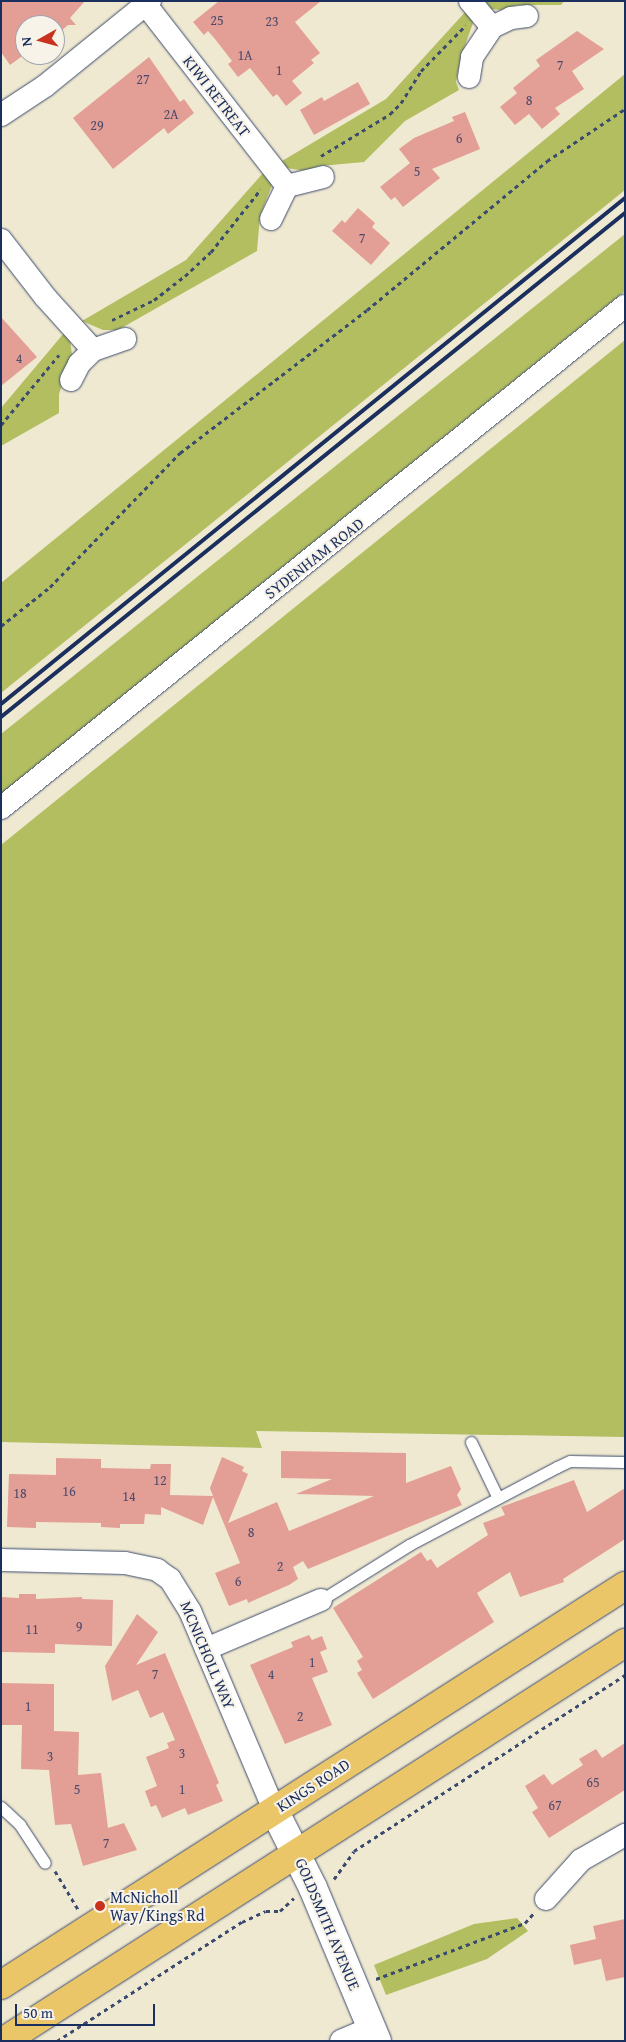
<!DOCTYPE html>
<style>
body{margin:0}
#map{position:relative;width:626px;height:2042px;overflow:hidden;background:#f0e9d1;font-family:"Gentium Book Plus",serif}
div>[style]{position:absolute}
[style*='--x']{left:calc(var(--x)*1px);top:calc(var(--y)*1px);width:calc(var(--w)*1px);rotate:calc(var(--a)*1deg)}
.green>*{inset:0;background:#b2be60}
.building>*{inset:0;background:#e39e95}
.path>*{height:3px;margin-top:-1.5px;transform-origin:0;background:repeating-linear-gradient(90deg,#3b4b6f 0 4px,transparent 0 8px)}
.roads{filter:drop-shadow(0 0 1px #3b4b6f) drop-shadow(0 0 1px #3b4b6f)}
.service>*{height:11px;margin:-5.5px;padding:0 5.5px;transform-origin:5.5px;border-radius:5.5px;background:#fff}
.minor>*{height:22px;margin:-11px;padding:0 11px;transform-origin:11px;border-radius:11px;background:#fff}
.tertiary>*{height:28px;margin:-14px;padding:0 14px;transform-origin:14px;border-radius:14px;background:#fff}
.primary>*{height:28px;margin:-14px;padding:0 14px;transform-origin:14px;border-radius:14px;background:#ebc669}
.rail>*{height:4px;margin:-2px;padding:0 2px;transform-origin:2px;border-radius:2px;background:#1b2f5e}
.dots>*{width:14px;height:14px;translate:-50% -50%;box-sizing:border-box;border:2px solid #f7f3e8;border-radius:50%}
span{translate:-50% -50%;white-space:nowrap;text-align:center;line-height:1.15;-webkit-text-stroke:4px #f7f3e8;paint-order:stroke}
.number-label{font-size:14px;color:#4d4b6c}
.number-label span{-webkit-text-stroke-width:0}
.street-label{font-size:16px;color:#1b2f5e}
.poi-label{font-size:16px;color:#1b2f5e}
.left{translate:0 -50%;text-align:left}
.frame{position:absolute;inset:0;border:2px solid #1b2f5e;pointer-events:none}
.north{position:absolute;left:15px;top:15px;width:50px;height:50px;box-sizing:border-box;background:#f7f3e8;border:1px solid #9fa5b1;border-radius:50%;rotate:263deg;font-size:14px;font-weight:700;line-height:20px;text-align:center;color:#1b2f5e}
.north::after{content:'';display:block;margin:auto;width:18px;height:22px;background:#c8321e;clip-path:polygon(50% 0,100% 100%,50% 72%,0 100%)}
.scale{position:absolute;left:15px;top:2004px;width:140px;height:22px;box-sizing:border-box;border:2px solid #1b2f5e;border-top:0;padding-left:6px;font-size:15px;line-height:18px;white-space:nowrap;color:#1b2f5e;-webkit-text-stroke:4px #f7f3e8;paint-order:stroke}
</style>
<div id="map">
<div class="green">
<div style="clip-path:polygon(485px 1px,564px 1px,561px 5px,517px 5px,500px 10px,491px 9px)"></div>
<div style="clip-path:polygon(467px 10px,473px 23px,461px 57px,456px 82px,459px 90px,405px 121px,364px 162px,320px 166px,305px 171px,287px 168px,282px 161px,386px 99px)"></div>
<div style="clip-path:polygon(625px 74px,625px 190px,1px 693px,1px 583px)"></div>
<div style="clip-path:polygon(264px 172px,272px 185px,260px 216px,257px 251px,118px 330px,103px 330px,82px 321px,186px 260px)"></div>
<div style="clip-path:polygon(625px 234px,625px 291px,1px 794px,1px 734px)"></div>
<div style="clip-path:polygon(64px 333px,70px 340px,72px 355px,59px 394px,59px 413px,1px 446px,1px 408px)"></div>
<div style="clip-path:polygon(625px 340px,625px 1437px,256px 1431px,262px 1448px,1px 1442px,1px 845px)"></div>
<div style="clip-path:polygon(517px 1918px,528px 1931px,487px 1959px,386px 1995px,374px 1965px,474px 1924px)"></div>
</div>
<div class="building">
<div style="clip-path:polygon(1px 1px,85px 1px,70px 18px,76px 25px,68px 25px,61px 31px,57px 25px,25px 25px,25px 54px,10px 65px,1px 52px)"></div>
<div style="clip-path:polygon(219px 1px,321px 1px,295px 22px,320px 53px,311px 60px,314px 63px,292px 81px,302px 93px,286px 106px,277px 94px,273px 97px,250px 68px,238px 77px,228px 64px,232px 61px,215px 39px,208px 31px,204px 35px,193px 22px)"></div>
<div style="clip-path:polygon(577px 31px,604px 49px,572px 71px,584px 89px,555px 108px,560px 114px,542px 129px,529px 114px,515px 125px,500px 107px,517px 93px,513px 88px,540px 66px,536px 60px)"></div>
<div style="clip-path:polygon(149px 57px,180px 102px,184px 99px,194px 113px,168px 134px,164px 128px,113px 169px,73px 118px)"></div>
<div style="clip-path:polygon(358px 82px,370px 104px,314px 135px,300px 110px,322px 97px,324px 101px)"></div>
<div style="clip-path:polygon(465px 112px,480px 149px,432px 169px,440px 178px,403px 207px,395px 197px,391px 200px,380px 187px,410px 163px,399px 149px,414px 138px,454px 121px,452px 117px)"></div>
<div style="clip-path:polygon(358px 208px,375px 223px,372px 227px,390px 243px,371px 265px,332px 231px,342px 220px,345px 223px)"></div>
<div style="clip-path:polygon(1px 317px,37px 357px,1px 386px)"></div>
<div style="clip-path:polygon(281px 1451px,406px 1453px,406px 1483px,451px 1466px,461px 1489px,457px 1495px,462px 1505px,308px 1569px,303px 1561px,293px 1567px,298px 1579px,289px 1585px,248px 1603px,247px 1599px,229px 1606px,215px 1573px,240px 1563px,213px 1497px,203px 1525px,161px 1507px,161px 1515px,145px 1514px,144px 1524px,120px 1524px,120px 1528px,101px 1527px,101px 1523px,36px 1522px,36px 1528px,7px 1527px,9px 1474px,56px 1475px,56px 1458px,101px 1459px,101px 1468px,150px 1469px,151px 1464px,171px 1464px,170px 1495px,213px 1496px,210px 1488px,222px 1457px,244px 1467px,242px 1471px,248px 1474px,228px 1523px,277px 1502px,289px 1531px,374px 1496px,296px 1494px,332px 1479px,281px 1478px)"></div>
<div style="clip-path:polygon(574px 1480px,587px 1512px,625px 1488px,625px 1539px,563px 1579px,564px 1582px,520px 1597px,510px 1572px,477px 1593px,494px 1622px,373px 1699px,357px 1673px,362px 1670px,357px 1661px,363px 1657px,333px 1608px,421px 1552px,427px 1561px,431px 1559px,437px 1568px,488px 1535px,483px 1523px,505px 1515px,501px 1507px)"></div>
<div style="clip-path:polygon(19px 1594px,36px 1594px,36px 1599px,82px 1597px,82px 1599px,113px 1600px,112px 1646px,55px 1644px,55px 1653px,1px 1652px,1px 1597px,19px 1598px)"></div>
<div style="clip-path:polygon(137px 1614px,158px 1632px,136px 1665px,165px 1653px,219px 1783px,216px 1785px,223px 1801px,188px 1815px,185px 1808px,162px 1818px,156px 1805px,151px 1807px,145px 1791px,157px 1786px,146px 1757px,169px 1748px,167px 1743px,175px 1740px,163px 1712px,150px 1718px,138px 1690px,112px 1701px,105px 1666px)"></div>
<div style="clip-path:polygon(309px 1635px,312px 1640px,322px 1636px,327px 1649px,320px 1652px,328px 1672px,312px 1678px,332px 1725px,285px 1744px,250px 1665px,293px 1647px,291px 1642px)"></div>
<div style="clip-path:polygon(1px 1683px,54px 1684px,54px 1731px,79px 1732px,78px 1775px,101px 1773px,108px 1828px,124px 1823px,137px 1850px,83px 1866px,71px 1824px,55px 1825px,49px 1770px,21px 1769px,22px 1725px,2px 1725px)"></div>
<div style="clip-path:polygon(625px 1743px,625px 1790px,549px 1838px,532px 1812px,538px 1808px,525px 1786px,544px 1774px,552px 1785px,583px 1765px,579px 1759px,596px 1749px,602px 1758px)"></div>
<div style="clip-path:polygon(625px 1919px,625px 1977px,606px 1981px,601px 1959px,574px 1965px,570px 1945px,596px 1939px,593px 1926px)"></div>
</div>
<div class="path">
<div style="--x:321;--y:156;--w:81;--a:-31.3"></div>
<div style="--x:390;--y:114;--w:16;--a:-45"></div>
<div style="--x:401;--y:103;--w:38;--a:-58"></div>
<div style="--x:421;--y:71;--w:64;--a:-45.6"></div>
<div style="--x:112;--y:320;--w:47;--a:-25.5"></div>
<div style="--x:154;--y:300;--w:39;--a:-38"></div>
<div style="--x:185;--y:276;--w:35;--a:-43"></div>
<div style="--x:211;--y:252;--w:80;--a:-51.6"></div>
<div style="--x:1;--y:425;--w:91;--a:-50.4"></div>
<div style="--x:1;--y:626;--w:63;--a:-38.5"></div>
<div style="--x:50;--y:587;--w:187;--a:-45.9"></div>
<div style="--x:180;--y:453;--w:235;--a:-37.4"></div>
<div style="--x:367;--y:310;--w:234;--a:-39.6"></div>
<div style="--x:547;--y:161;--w:94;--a:-33.7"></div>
<div style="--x:55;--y:1871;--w:47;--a:59"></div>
<div style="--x:334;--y:1879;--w:34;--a:-54"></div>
<div style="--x:354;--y:1851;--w:323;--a:-33"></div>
<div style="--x:376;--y:1979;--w:159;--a:-20.6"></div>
<div style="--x:525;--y:1923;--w:13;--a:-48"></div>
<div style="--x:57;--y:2041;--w:220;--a:-32.8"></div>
<div style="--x:242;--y:1922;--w:26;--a:-25"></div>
<div style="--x:266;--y:1911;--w:14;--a:0"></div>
<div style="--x:280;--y:1911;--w:19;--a:-43"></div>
</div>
<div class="roads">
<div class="service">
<div style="--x:471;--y:1442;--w:62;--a:64.3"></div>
<div style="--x:321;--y:1600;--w:104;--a:-32"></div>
<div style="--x:409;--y:1545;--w:167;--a:-27.8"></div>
<div style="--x:557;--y:1467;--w:14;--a:-25"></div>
<div style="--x:570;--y:1461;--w:55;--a:1"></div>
<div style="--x:1;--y:1807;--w:26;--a:43"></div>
<div style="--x:20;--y:1825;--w:45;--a:56.7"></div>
</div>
<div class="minor">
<div style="--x:470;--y:1;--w:34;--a:50"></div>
<div style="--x:146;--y:5;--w:229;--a:52.1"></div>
<div style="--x:469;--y:77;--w:20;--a:-81"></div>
<div style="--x:472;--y:57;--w:36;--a:-56"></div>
<div style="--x:492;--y:27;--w:21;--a:-25"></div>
<div style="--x:511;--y:18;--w:16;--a:-7"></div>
<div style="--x:1;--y:115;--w:53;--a:-33.4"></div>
<div style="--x:45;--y:86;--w:135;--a:-39"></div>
<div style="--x:271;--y:219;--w:37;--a:-64"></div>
<div style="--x:287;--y:186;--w:37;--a:-14"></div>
<div style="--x:1;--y:240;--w:73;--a:52.2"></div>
<div style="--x:46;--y:298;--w:70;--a:47.9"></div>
<div style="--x:71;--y:380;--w:18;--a:-63"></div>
<div style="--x:79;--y:364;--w:20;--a:-45"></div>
<div style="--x:93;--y:350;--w:34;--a:-19"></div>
<div style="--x:1;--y:808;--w:801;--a:-38.82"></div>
<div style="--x:1;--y:1560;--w:124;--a:1.4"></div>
<div style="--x:125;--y:1563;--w:33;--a:12"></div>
<div style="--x:157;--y:1570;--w:16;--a:35"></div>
<div style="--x:170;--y:1579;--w:38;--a:58"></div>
<div style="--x:190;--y:1611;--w:216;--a:67.1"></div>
<div style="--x:206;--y:1649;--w:125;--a:-23.1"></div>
<div style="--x:546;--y:1899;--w:52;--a:-48.1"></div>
<div style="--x:581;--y:1860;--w:51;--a:-29.6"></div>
<div style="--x:341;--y:2041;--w:34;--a:-23"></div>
</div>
<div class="tertiary">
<div style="--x:274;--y:1810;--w:87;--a:63.4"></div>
<div style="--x:313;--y:1888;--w:166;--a:67.3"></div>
</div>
<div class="primary">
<div style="--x:1;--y:1985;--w:741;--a:-32.6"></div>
<div style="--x:4;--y:2041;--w:738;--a:-32.66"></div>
</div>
</div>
<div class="rail">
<div style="--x:1;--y:704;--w:803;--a:-39.04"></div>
<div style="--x:1;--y:717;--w:802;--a:-38.93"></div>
</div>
<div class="dots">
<div style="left:100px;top:1906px;background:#c8321e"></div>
</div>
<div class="number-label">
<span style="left:217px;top:20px">25</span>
<span style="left:272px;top:21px">23</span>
<span style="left:245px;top:55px">1A</span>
<span style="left:560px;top:65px">7</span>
<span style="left:279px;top:70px">1</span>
<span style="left:143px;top:79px">27</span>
<span style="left:529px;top:100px">8</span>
<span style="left:171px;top:114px">2A</span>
<span style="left:97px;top:125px">29</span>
<span style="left:459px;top:138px">6</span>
<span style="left:417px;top:171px">5</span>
<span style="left:362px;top:238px">7</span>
<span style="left:19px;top:358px">4</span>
<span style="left:160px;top:1480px">12</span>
<span style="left:69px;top:1491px">16</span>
<span style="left:20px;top:1493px">18</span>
<span style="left:129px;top:1496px">14</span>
<span style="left:251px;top:1532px">8</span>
<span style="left:280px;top:1566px">2</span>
<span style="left:238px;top:1581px">6</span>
<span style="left:79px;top:1626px">9</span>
<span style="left:32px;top:1629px">11</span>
<span style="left:312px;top:1662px">1</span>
<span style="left:155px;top:1674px">7</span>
<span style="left:271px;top:1674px">4</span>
<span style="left:28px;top:1706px">1</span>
<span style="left:300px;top:1716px">2</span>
<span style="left:182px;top:1753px">3</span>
<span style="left:50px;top:1756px">3</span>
<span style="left:593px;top:1782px">65</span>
<span style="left:77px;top:1789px">5</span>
<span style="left:182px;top:1789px">1</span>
<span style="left:555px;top:1805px">67</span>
<span style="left:106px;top:1843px">7</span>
</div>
<div class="street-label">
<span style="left:217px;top:96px;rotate:52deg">KIWI RETREAT</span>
<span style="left:314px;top:558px;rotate:-38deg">SYDENHAM ROAD</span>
<span style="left:208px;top:1655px;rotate:67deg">MCNICHOLL WAY</span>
<span style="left:313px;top:1785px;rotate:-33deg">KINGS ROAD</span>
<span style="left:328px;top:1924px;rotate:67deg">GOLDSMITH AVENUE</span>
</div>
<div class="poi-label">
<span class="left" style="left:110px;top:1906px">McNicholl<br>Way/Kings Rd</span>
</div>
<div class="frame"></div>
<div class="north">N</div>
<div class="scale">50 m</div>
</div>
